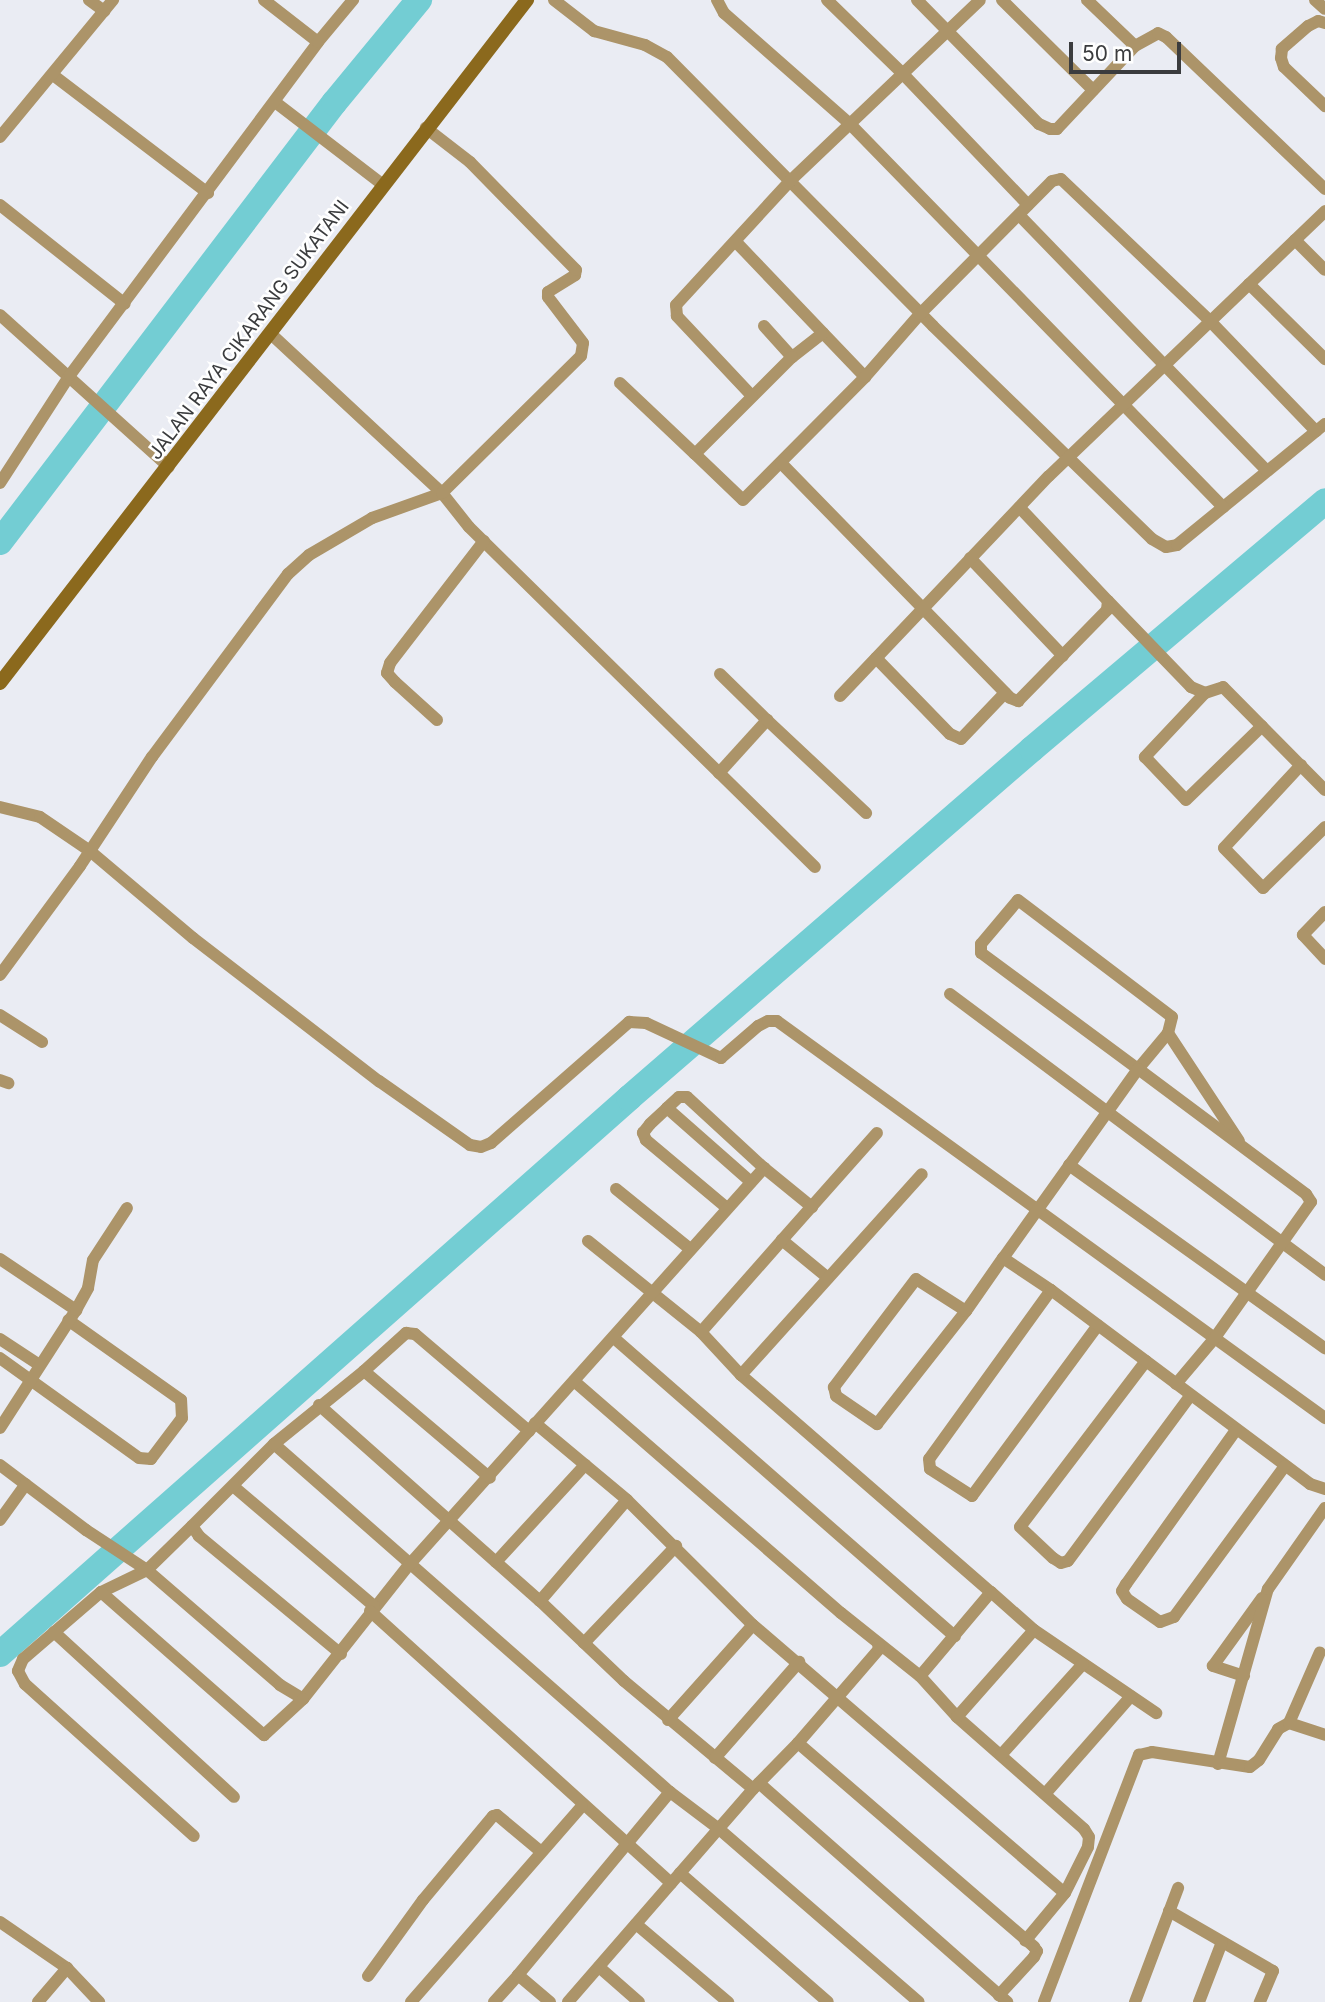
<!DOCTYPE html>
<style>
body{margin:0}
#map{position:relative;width:1325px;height:2002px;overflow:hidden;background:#eaecf3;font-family:Inter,sans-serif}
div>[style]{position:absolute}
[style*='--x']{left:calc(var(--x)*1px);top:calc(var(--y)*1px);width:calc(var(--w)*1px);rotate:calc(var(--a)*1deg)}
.river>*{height:26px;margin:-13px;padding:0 13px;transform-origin:13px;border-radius:13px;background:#73cdd3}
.minor>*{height:12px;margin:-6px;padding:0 6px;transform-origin:6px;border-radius:6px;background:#ac9469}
.secondary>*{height:14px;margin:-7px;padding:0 7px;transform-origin:7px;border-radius:7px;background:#8b691d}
span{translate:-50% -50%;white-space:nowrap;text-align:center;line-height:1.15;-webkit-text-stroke:5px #fff;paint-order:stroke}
.street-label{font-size:19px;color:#3b3c3e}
.scale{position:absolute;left:1069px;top:42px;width:112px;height:32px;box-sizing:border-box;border:4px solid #3b3c3e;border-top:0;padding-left:9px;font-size:21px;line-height:24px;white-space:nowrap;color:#3b3c3e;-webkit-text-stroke:5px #fff;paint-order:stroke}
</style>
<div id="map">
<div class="river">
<div style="--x:0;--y:542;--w:552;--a:-52.74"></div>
<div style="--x:334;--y:103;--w:134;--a:-50.5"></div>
<div style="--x:0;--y:1654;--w:840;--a:-41.47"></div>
<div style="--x:629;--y:1098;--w:533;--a:-40.89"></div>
<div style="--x:1032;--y:749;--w:384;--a:-40.2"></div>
</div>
<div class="minor">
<div style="--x:89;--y:0;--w:19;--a:36"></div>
<div style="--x:264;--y:0;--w:68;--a:37.9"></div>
<div style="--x:554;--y:0;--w:51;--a:37.8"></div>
<div style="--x:594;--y:31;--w:53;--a:15.4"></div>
<div style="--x:645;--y:45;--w:25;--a:29"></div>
<div style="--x:667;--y:57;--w:378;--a:45.3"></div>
<div style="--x:933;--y:326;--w:305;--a:44.2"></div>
<div style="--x:1152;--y:539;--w:16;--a:30"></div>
<div style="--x:1166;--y:547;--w:11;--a:-10"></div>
<div style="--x:1177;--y:545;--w:191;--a:-39.3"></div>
<div style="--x:717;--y:0;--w:15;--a:62"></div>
<div style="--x:724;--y:13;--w:168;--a:41.4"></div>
<div style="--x:850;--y:124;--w:535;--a:45.76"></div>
<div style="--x:827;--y:0;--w:106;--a:44.2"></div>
<div style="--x:903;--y:74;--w:181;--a:46.3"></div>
<div style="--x:917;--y:0;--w:174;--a:45.5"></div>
<div style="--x:1039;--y:124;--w:12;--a:24"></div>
<div style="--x:1050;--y:129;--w:7;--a:0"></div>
<div style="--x:1057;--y:129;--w:114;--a:-46.8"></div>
<div style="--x:1135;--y:46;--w:26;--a:-29"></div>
<div style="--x:1158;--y:33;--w:9;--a:27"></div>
<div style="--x:1166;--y:37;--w:220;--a:43.7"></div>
<div style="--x:1002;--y:0;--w:128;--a:44.7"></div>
<div style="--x:1087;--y:0;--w:66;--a:43.8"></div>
<div style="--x:1315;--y:0;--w:13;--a:42"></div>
<div style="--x:1325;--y:23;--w:7;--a:-164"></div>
<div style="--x:1318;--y:21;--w:11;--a:153"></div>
<div style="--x:1308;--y:26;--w:35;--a:139"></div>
<div style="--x:1282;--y:49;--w:9;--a:96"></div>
<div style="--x:1281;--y:58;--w:9;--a:72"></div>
<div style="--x:1284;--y:67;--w:57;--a:43.6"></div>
<div style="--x:53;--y:75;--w:195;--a:37.3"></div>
<div style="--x:275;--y:102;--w:136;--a:37.5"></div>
<div style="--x:0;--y:137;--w:178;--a:-50.5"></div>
<div style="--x:0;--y:205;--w:159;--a:38.4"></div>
<div style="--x:1019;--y:215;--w:356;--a:45.9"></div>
<div style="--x:1295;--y:240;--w:42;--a:45"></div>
<div style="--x:736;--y:242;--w:187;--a:46.3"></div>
<div style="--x:1249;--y:284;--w:107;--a:44.6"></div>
<div style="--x:0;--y:315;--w:227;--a:42"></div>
<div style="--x:764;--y:326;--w:42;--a:47.9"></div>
<div style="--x:823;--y:333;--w:39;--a:142"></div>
<div style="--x:792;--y:357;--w:137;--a:135"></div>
<div style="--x:695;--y:454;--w:66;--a:43.8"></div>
<div style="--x:743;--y:500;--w:173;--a:-45.2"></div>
<div style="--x:865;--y:377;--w:84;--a:-48.9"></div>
<div style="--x:920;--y:314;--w:187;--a:-45.2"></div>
<div style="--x:1052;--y:181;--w:9;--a:-13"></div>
<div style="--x:1061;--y:179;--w:206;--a:43.6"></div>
<div style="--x:1210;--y:321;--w:153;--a:46.1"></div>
<div style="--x:271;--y:334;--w:233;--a:42.9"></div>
<div style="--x:442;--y:493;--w:43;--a:51.5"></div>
<div style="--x:469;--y:527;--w:485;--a:44.5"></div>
<div style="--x:620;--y:383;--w:103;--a:43.4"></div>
<div style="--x:752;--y:396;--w:110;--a:-133.2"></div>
<div style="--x:677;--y:316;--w:11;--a:-95"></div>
<div style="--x:676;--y:305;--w:168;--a:-47.4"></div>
<div style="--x:790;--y:181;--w:262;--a:-43.6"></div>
<div style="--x:781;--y:463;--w:328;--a:45.7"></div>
<div style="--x:1010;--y:698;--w:9;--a:21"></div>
<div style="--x:1018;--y:701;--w:127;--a:-45.6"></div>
<div style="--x:1107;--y:610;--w:9;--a:-84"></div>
<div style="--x:1108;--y:601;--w:129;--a:-133.4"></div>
<div style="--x:0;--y:483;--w:129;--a:-57.1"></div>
<div style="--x:70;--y:375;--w:415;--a:-53.3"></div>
<div style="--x:318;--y:42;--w:55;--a:-50.2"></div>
<div style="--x:970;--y:558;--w:135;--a:46.5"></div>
<div style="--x:1108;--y:601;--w:120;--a:46"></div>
<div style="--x:1191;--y:687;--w:15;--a:23"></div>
<div style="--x:1205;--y:693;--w:19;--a:-18"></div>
<div style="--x:1223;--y:687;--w:145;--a:45.3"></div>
<div style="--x:876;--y:658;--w:106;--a:45.8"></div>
<div style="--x:950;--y:734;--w:12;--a:24"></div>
<div style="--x:961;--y:739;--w:64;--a:-46.3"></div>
<div style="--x:720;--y:674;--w:66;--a:44.4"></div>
<div style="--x:1205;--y:693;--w:88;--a:133.2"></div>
<div style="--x:1145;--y:757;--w:59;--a:46.4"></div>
<div style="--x:1186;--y:800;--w:106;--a:-44.2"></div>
<div style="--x:840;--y:696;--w:303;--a:-46.5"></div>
<div style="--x:1049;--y:476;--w:383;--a:-43.8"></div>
<div style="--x:437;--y:720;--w:57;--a:-137.9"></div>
<div style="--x:395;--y:682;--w:12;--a:-132"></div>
<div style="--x:387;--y:673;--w:10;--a:-73"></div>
<div style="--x:390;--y:663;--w:154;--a:-52.4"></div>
<div style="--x:1301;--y:765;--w:113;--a:132.9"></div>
<div style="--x:1224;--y:848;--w:56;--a:45.7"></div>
<div style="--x:1263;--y:888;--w:87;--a:-44.5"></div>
<div style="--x:719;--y:773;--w:72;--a:-47.8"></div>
<div style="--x:767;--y:720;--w:136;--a:43.2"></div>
<div style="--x:0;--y:807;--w:41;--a:14"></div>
<div style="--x:40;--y:817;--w:60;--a:34.2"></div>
<div style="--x:90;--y:851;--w:135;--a:40.2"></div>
<div style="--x:193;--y:938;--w:235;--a:37.6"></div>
<div style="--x:379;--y:1081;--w:111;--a:35.1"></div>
<div style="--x:470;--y:1145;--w:11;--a:10"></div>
<div style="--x:481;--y:1147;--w:11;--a:-22"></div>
<div style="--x:491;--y:1143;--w:184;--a:-41.2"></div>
<div style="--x:629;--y:1022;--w:17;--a:3"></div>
<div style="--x:646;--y:1023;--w:83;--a:25"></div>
<div style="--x:721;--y:1058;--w:49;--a:-40.9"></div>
<div style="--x:758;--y:1026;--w:11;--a:-27"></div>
<div style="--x:768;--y:1021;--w:9;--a:0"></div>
<div style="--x:777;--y:1021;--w:677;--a:35.92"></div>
<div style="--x:1018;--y:900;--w:193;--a:37.2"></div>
<div style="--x:1172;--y:1017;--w:16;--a:104"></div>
<div style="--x:1168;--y:1033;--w:47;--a:129.8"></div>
<div style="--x:1138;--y:1069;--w:195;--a:-143.5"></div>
<div style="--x:981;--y:953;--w:9;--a:-90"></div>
<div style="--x:981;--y:944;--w:57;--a:-49.9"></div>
<div style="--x:1325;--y:912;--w:32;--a:134"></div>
<div style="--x:1303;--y:935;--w:33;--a:47"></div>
<div style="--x:0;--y:975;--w:135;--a:-53.7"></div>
<div style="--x:80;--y:866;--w:131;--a:-56.6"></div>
<div style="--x:152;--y:757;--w:228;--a:-53.4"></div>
<div style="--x:288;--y:574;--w:28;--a:-42"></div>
<div style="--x:309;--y:555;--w:73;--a:-30.4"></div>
<div style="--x:372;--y:518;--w:74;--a:-19.7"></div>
<div style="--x:442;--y:493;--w:195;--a:-44.6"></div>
<div style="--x:581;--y:356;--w:13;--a:-81"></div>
<div style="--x:583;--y:343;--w:58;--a:-127.3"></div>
<div style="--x:548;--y:297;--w:5;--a:-90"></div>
<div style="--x:548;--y:292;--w:32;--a:-32"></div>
<div style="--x:575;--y:275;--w:5;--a:-79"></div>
<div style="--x:576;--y:270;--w:151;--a:-134.5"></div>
<div style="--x:470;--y:162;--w:56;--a:-142.3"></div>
<div style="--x:950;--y:994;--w:469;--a:36.8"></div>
<div style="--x:0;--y:1015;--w:50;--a:32.7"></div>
<div style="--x:1168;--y:1033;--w:129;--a:56.7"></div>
<div style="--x:0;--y:1080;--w:9;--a:21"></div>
<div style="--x:667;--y:1108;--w:16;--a:-43"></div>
<div style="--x:679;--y:1097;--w:8;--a:0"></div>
<div style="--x:687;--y:1097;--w:105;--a:42.7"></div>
<div style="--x:764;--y:1168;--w:62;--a:39.1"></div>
<div style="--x:1069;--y:1165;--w:315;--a:35.6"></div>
<div style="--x:616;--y:1189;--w:95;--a:39"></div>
<div style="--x:727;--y:1208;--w:106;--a:-140"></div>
<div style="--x:646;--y:1140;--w:8;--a:-113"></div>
<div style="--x:643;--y:1133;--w:11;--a:-52"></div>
<div style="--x:650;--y:1124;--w:23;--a:-43"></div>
<div style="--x:667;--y:1108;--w:112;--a:41.4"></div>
<div style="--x:588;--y:1241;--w:145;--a:38.8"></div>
<div style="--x:701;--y:1332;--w:59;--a:47.1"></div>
<div style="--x:741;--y:1375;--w:331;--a:41"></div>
<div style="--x:991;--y:1592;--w:110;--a:130.2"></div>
<div style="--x:0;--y:1259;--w:92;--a:33.9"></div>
<div style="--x:828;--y:1278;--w:60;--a:-140.4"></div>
<div style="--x:782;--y:1240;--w:143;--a:-48.4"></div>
<div style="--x:1051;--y:1290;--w:208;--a:125.8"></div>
<div style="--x:929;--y:1459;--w:10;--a:84"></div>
<div style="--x:930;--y:1469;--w:50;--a:32.7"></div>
<div style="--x:972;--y:1496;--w:212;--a:-53.6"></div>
<div style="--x:966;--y:1311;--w:59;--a:-147.4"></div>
<div style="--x:916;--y:1279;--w:136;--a:127.2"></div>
<div style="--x:834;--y:1387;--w:9;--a:77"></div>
<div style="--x:836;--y:1396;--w:50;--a:34.3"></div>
<div style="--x:877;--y:1424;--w:144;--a:-51.8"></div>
<div style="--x:966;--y:1311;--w:65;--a:-55.1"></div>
<div style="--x:701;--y:1332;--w:123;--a:-48.6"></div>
<div style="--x:614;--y:1338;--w:453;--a:41.2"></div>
<div style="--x:0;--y:1339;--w:45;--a:33.3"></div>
<div style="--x:0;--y:1358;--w:171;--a:35.7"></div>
<div style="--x:139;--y:1458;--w:12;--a:5"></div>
<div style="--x:151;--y:1459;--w:51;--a:-52.9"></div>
<div style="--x:182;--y:1418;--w:18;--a:-93"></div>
<div style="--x:181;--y:1400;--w:138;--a:-144.7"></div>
<div style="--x:1146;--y:1361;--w:208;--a:127.2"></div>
<div style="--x:1020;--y:1527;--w:45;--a:43.2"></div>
<div style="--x:1053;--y:1558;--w:9;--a:32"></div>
<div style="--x:1061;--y:1563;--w:7;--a:-16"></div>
<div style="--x:1068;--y:1561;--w:205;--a:-53.5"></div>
<div style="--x:364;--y:1371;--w:57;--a:-42.1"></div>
<div style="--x:406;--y:1333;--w:9;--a:6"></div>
<div style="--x:415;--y:1334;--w:150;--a:40.4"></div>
<div style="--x:741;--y:1375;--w:270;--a:-48"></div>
<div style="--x:574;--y:1381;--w:354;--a:41"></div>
<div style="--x:841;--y:1613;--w:101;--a:38.6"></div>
<div style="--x:920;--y:1676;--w:55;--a:47.9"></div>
<div style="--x:957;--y:1717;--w:169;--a:41.4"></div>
<div style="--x:1084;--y:1829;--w:9;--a:58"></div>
<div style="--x:1089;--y:1837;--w:10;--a:96"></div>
<div style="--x:1088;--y:1847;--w:51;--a:116.6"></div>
<div style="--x:1176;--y:1384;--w:59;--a:-49.8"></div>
<div style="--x:1214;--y:1339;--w:168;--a:-54.7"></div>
<div style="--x:1311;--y:1202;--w:9;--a:-122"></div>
<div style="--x:1306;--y:1194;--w:209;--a:-143.3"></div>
<div style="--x:1138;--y:1069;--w:232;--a:125.5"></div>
<div style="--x:1003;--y:1258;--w:58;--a:33.7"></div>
<div style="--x:1051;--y:1290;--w:324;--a:36.8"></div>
<div style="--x:1310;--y:1484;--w:16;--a:18"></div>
<div style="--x:319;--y:1405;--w:295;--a:41.6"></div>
<div style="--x:540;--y:1601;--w:116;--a:43.6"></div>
<div style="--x:624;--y:1681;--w:168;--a:39.9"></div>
<div style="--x:535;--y:1423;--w:120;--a:39.9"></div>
<div style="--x:627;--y:1500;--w:177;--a:44.8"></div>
<div style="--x:753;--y:1625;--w:411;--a:40.7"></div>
<div style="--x:1065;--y:1893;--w:62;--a:129.8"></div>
<div style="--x:0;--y:1428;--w:140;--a:-57.2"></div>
<div style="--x:76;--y:1310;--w:25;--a:-61"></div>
<div style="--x:88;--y:1288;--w:28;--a:-80"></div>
<div style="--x:93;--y:1260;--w:62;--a:-56.8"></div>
<div style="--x:1236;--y:1430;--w:189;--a:125.5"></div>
<div style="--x:1126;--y:1584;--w:8;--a:120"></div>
<div style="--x:1122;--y:1591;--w:9;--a:58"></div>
<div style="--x:1127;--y:1599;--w:40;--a:34.9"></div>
<div style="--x:1160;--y:1622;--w:15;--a:-20"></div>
<div style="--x:1174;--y:1617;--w:187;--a:-53.7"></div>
<div style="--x:274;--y:1444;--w:527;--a:41.31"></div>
<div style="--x:670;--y:1792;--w:61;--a:37.1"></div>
<div style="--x:719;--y:1829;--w:264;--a:40.9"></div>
<div style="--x:0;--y:1465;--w:108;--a:37.1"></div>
<div style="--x:86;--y:1530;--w:73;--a:33.3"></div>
<div style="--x:147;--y:1570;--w:176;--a:40.8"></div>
<div style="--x:280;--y:1685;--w:27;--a:31"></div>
<div style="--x:303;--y:1699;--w:171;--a:-51.7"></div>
<div style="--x:409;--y:1565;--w:533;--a:-48.2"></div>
<div style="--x:233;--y:1486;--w:185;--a:40.4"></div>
<div style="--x:0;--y:1520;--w:44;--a:-54.2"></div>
<div style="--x:192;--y:1526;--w:63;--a:135.6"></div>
<div style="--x:147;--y:1570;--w:51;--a:154.4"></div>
<div style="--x:101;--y:1592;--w:103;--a:139.3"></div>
<div style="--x:23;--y:1659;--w:13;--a:113"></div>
<div style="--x:18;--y:1671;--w:15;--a:62"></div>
<div style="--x:25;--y:1684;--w:227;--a:42"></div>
<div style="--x:496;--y:1562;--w:132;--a:-47.5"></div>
<div style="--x:101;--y:1592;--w:217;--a:41.3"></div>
<div style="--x:264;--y:1735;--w:53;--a:-42.7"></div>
<div style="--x:991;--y:1592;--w:57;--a:41.5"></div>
<div style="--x:1034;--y:1630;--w:148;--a:34.2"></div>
<div style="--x:540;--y:1601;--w:133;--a:-49.3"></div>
<div style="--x:370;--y:1611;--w:406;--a:42.1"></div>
<div style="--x:54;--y:1632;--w:244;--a:42.5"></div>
<div style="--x:584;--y:1643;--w:134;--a:-46.5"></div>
<div style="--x:341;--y:1654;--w:185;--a:-140.3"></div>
<div style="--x:199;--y:1536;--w:12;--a:-125"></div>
<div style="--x:192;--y:1526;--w:116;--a:-45"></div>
<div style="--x:274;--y:1444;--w:116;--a:-39"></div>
<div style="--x:364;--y:1371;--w:165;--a:40.3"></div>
<div style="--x:1244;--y:1676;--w:33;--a:-162"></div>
<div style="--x:1213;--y:1666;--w:84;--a:-54.2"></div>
<div style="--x:957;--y:1717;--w:116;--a:-48.5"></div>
<div style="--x:668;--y:1720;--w:127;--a:-48.2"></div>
<div style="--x:1289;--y:1723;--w:77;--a:-66.4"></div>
<div style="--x:798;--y:1743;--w:312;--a:40.8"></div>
<div style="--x:1034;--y:1947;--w:5;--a:53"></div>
<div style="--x:1037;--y:1951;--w:7;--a:117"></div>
<div style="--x:1034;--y:1957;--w:52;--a:132.6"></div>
<div style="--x:1001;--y:1755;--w:122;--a:-48"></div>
<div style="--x:715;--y:1758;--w:128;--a:-48.8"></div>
<div style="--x:1218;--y:1764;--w:182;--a:-74.1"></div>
<div style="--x:1268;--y:1589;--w:99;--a:-54.9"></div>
<div style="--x:759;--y:1783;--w:331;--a:41.4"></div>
<div style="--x:1045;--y:1794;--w:130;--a:-48.7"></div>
<div style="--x:680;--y:1873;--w:196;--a:41.1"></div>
<div style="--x:1169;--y:1911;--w:120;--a:30"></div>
<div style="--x:1273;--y:1971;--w:34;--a:113"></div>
<div style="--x:0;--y:1922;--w:81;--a:34.5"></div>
<div style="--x:67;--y:1968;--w:47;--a:46.7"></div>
<div style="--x:636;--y:1924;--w:121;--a:40.3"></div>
<div style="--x:599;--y:1967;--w:53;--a:41.2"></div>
<div style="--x:368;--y:1976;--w:94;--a:-54.1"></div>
<div style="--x:423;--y:1900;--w:109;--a:-50.2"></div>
<div style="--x:493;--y:1816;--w:4;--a:-14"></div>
<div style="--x:497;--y:1815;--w:56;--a:39.9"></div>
<div style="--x:38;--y:2002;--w:45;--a:-49.5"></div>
<div style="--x:411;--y:2002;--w:260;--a:-48.9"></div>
<div style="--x:494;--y:2002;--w:36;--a:-48"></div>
<div style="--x:550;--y:2002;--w:42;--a:-139.8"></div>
<div style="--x:518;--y:1975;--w:238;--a:-50.3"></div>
<div style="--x:568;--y:2002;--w:282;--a:-49"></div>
<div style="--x:753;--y:1789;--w:64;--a:-45.6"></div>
<div style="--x:798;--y:1743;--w:124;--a:-49.2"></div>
<div style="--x:879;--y:1649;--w:5;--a:-101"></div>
<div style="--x:1044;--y:2002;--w:265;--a:-69"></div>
<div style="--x:1139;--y:1755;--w:13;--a:-13"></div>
<div style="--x:1152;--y:1752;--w:99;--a:8.7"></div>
<div style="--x:1250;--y:1767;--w:11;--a:-38"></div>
<div style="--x:1259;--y:1760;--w:36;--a:-58"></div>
<div style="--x:1278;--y:1729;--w:13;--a:-29"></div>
<div style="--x:1289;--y:1723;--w:38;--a:18"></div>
<div style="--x:1135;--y:2002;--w:122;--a:-69.3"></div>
<div style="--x:1199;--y:2002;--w:64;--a:-69"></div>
</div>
<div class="secondary">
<div style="--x:0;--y:683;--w:863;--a:-52.35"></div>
</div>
<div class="street-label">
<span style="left:249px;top:330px;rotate:-53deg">JALAN RAYA CIKARANG SUKATANI</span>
</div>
<div class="scale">50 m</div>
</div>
